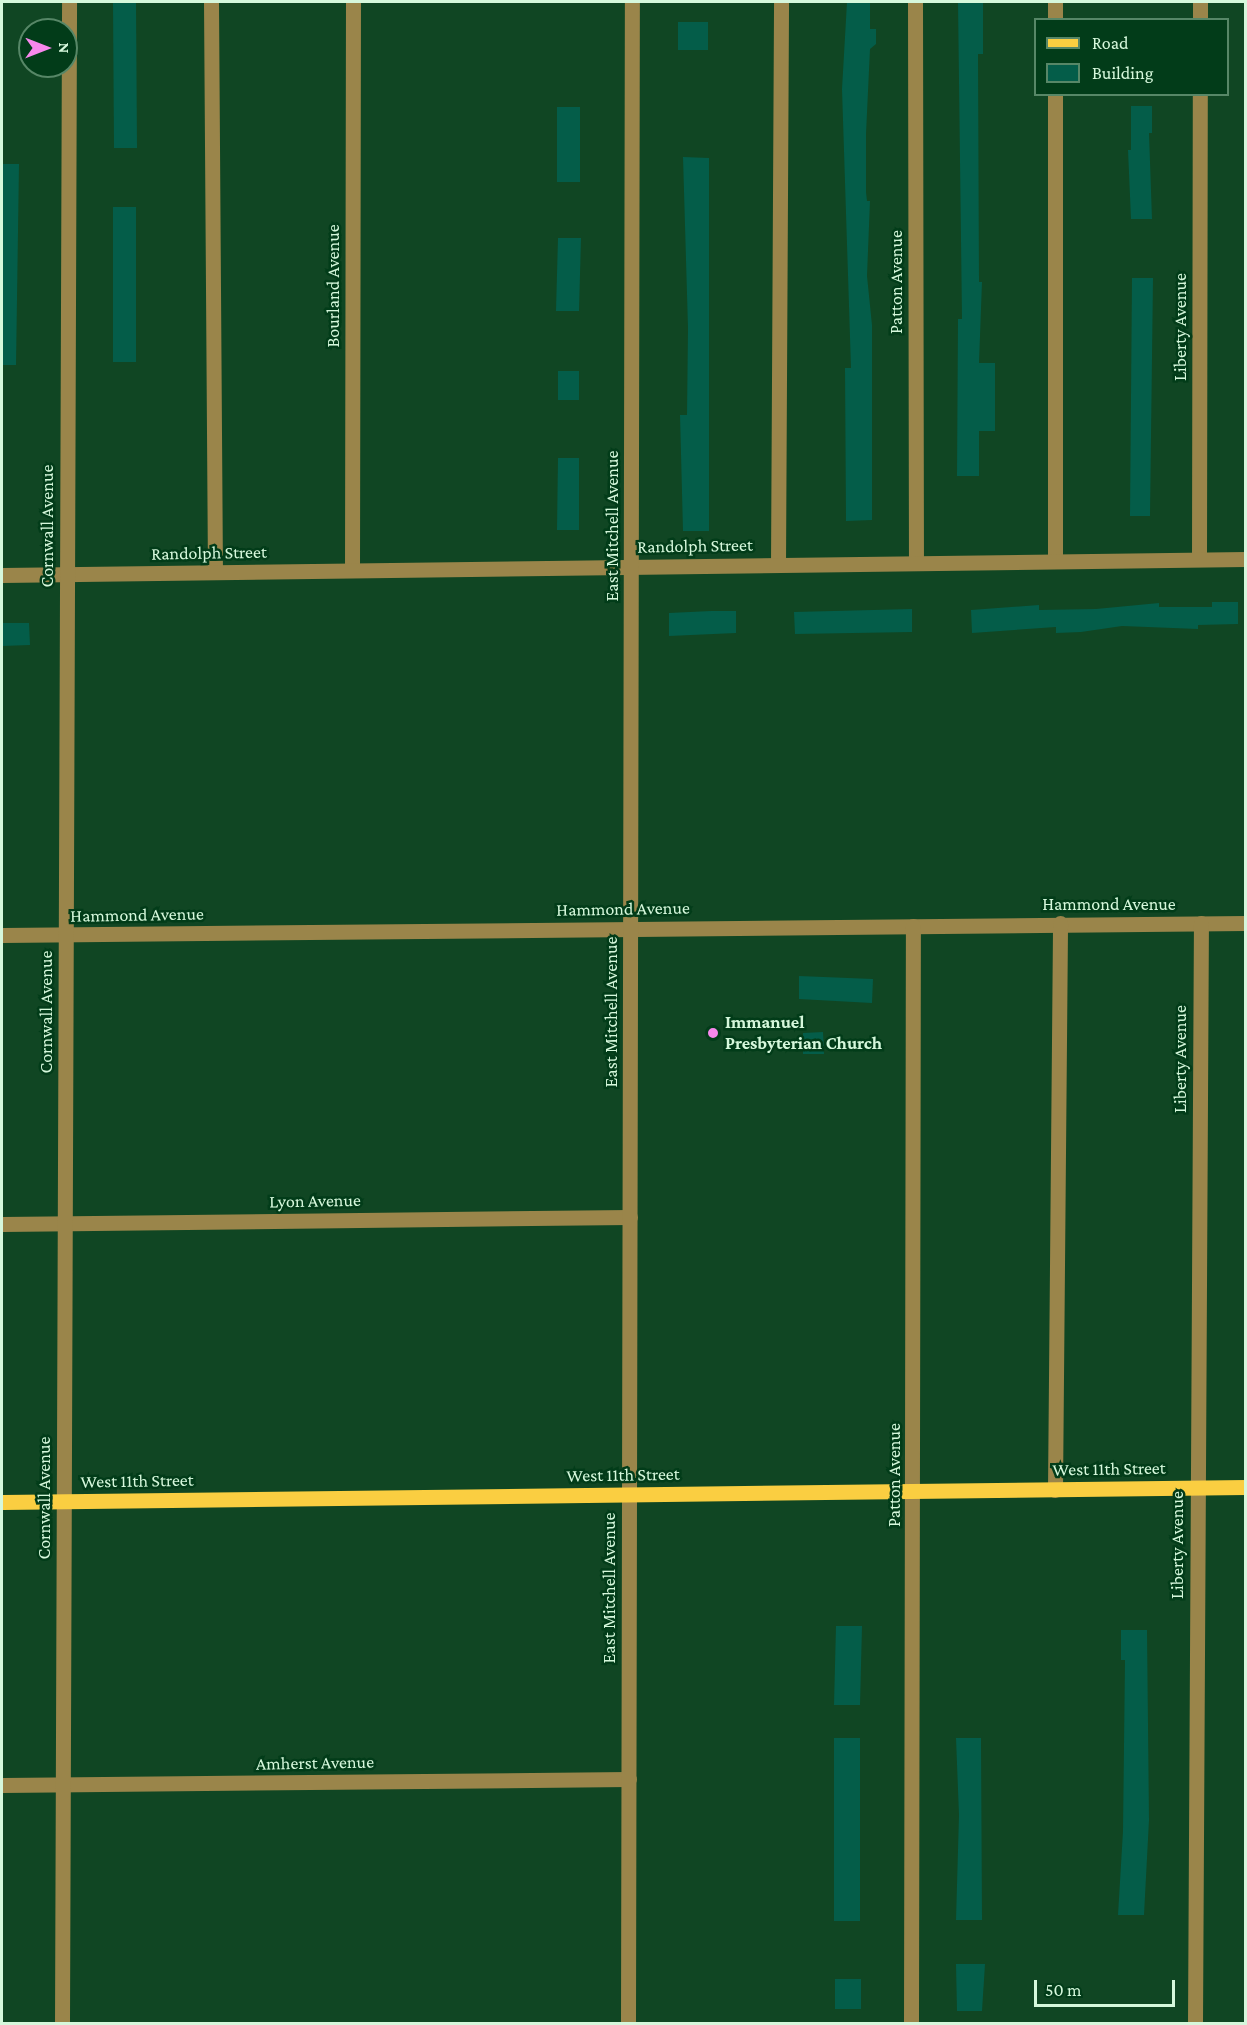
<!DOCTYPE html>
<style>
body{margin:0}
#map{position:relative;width:1247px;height:2025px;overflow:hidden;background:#104623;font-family:"Crimson Pro",serif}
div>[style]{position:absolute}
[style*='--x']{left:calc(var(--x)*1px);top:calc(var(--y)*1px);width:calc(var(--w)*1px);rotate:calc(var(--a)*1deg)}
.building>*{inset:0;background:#045d49}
.minor>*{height:15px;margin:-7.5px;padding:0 7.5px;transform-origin:7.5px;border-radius:7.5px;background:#9a854a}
.major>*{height:15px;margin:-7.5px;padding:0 7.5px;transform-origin:7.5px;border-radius:7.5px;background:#face41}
.dots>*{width:16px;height:16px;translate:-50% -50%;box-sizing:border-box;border:3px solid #023c19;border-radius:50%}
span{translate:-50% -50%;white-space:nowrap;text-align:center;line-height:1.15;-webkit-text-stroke:5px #023c19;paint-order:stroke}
.street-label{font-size:18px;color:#d6f8dc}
.poi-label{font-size:18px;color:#d6f8dc;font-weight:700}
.left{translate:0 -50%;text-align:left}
.frame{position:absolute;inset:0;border:3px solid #d6f8dc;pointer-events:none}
.legend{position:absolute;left:1034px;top:18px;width:195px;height:78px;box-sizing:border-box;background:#023c19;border:2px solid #578767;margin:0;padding:8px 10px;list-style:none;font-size:18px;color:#d6f8dc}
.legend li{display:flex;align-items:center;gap:12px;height:30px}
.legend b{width:30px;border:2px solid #578767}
.north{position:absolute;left:18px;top:18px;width:60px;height:60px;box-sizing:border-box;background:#023c19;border:2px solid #578767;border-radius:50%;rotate:90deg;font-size:16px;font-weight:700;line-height:24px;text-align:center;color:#d6f8dc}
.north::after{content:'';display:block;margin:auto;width:21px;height:27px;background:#f788ec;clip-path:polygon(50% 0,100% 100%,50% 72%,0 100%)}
.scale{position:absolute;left:1034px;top:1980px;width:141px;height:27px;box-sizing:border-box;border:3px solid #d6f8dc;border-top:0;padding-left:8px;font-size:18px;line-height:21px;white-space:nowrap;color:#d6f8dc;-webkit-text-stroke:4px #023c19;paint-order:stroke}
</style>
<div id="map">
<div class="building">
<div style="clip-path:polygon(113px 2px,136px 2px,137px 148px,114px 148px)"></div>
<div style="clip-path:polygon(847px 2px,870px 2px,870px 29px,876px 29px,876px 44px,870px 49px,866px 134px,866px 192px,867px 201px,870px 201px,867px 276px,872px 325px,872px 520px,846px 521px,845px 368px,851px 368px,842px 89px)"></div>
<div style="clip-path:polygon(958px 2px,983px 2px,983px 54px,978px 54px,979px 282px,982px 282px,979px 363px,995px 363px,995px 431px,979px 431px,979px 476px,957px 476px,958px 319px,962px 319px)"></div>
<div style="clip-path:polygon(678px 22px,708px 22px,708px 50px,678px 50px)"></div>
<div style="clip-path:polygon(1131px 106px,1152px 106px,1152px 133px,1149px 133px,1152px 219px,1131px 219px,1128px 150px,1131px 150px)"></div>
<div style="clip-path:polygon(557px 107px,580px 107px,580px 182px,557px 182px)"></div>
<div style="clip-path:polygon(683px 157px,709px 158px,709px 531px,683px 531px,680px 415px,687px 415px,688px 328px)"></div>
<div style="clip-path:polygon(2px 164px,19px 164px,16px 365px,2px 365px)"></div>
<div style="clip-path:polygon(113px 207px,136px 207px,136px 362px,113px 362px)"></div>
<div style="clip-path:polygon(558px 238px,581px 238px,579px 311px,556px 311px)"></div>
<div style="clip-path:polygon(1132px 278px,1153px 278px,1150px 516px,1130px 516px)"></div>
<div style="clip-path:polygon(558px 371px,579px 371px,579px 400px,558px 400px)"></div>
<div style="clip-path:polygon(558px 458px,579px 458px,579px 530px,557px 530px)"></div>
<div style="clip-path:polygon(1212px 602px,1238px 602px,1238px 624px,1198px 625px,1198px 629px,1122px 626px,1081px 632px,1056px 633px,1056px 627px,972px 633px,971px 610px,1039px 605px,1039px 610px,1096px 609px,1159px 603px,1159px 607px,1212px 607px)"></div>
<div style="clip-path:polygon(912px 609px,912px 632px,795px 634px,794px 612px)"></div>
<div style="clip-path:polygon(711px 611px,736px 611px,736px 633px,669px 636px,669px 613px)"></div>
<div style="clip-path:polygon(2px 623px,29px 623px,30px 645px,2px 646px)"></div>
<div style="clip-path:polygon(799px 976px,873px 979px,872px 1003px,799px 999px)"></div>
<div style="clip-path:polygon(823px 1032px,824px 1054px,803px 1054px,803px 1033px)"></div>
<div style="clip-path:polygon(836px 1626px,862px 1626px,860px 1705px,834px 1705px)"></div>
<div style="clip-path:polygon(1121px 1630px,1147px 1630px,1149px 1820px,1144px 1915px,1118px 1915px,1123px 1831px,1125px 1660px,1121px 1660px)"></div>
<div style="clip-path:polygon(834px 1738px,860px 1738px,860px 1921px,834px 1921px)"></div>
<div style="clip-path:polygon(956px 1738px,981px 1738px,982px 1920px,956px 1920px,959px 1815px)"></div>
<div style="clip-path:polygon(956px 1964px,985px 1964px,982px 2011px,957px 2011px)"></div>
<div style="clip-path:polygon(835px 1979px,861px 1979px,861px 2009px,835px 2009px)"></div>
</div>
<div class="minor">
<div style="--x:211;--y:2;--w:570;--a:89.6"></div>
<div style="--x:915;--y:2;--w:561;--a:89.9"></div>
<div style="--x:1055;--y:20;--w:18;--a:-90"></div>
<div style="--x:1200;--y:20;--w:18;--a:-90"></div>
<div style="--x:1199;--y:559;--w:465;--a:-89.9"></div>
<div style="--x:1055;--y:561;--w:467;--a:-90"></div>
<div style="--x:778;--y:565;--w:563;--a:-89.69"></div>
<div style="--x:352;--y:570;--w:568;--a:-89.9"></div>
<div style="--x:2;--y:575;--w:1244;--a:-0.74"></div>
<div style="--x:2;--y:935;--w:1244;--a:-0.55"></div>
<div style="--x:2;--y:1224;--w:628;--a:-0.64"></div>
<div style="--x:1055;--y:1490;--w:567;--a:-89.49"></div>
<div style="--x:2;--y:1785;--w:627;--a:-0.55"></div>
<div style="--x:62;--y:2024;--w:2022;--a:-89.8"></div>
<div style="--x:628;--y:2024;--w:2022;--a:-89.89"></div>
<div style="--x:911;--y:2024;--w:1098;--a:-89.9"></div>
<div style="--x:1195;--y:2024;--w:1101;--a:-89.69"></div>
</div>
<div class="major">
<div style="--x:2;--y:1502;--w:1244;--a:-0.69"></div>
</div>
<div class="dots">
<div style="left:713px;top:1033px;background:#f788ec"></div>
</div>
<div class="street-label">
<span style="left:896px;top:282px;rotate:-90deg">Patton Avenue</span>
<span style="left:333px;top:286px;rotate:-90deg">Bourland Avenue</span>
<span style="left:1180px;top:327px;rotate:-90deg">Liberty Avenue</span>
<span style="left:47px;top:526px;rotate:-90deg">Cornwall Avenue</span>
<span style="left:612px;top:526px;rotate:-90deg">East Mitchell Avenue</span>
<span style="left:695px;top:546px;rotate:-1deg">Randolph Street</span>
<span style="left:209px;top:553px;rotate:-1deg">Randolph Street</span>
<span style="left:1109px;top:904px">Hammond Avenue</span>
<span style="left:623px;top:909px;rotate:-1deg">Hammond Avenue</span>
<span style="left:137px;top:915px;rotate:-1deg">Hammond Avenue</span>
<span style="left:46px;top:1012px;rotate:-90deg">Cornwall Avenue</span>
<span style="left:611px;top:1012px;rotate:-90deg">East Mitchell Avenue</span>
<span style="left:1180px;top:1059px;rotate:-90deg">Liberty Avenue</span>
<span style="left:315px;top:1201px;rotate:-1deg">Lyon Avenue</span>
<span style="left:1109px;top:1469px;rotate:-1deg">West 11th Street</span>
<span style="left:623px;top:1475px;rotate:-1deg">West 11th Street</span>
<span style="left:894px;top:1475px;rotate:-90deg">Patton Avenue</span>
<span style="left:137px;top:1481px;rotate:-1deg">West 11th Street</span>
<span style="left:44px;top:1498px;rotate:-90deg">Cornwall Avenue</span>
<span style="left:1177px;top:1545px;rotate:-90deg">Liberty Avenue</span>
<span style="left:609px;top:1588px;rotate:-90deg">East Mitchell Avenue</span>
<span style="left:315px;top:1763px;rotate:-1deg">Amherst Avenue</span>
</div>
<div class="poi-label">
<span class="left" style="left:725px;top:1033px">Immanuel<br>Presbyterian Church</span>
</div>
<div class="frame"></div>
<ul class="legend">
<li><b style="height:8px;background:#face41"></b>Road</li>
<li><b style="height:16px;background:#045d49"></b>Building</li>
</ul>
<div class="north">N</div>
<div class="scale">50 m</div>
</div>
